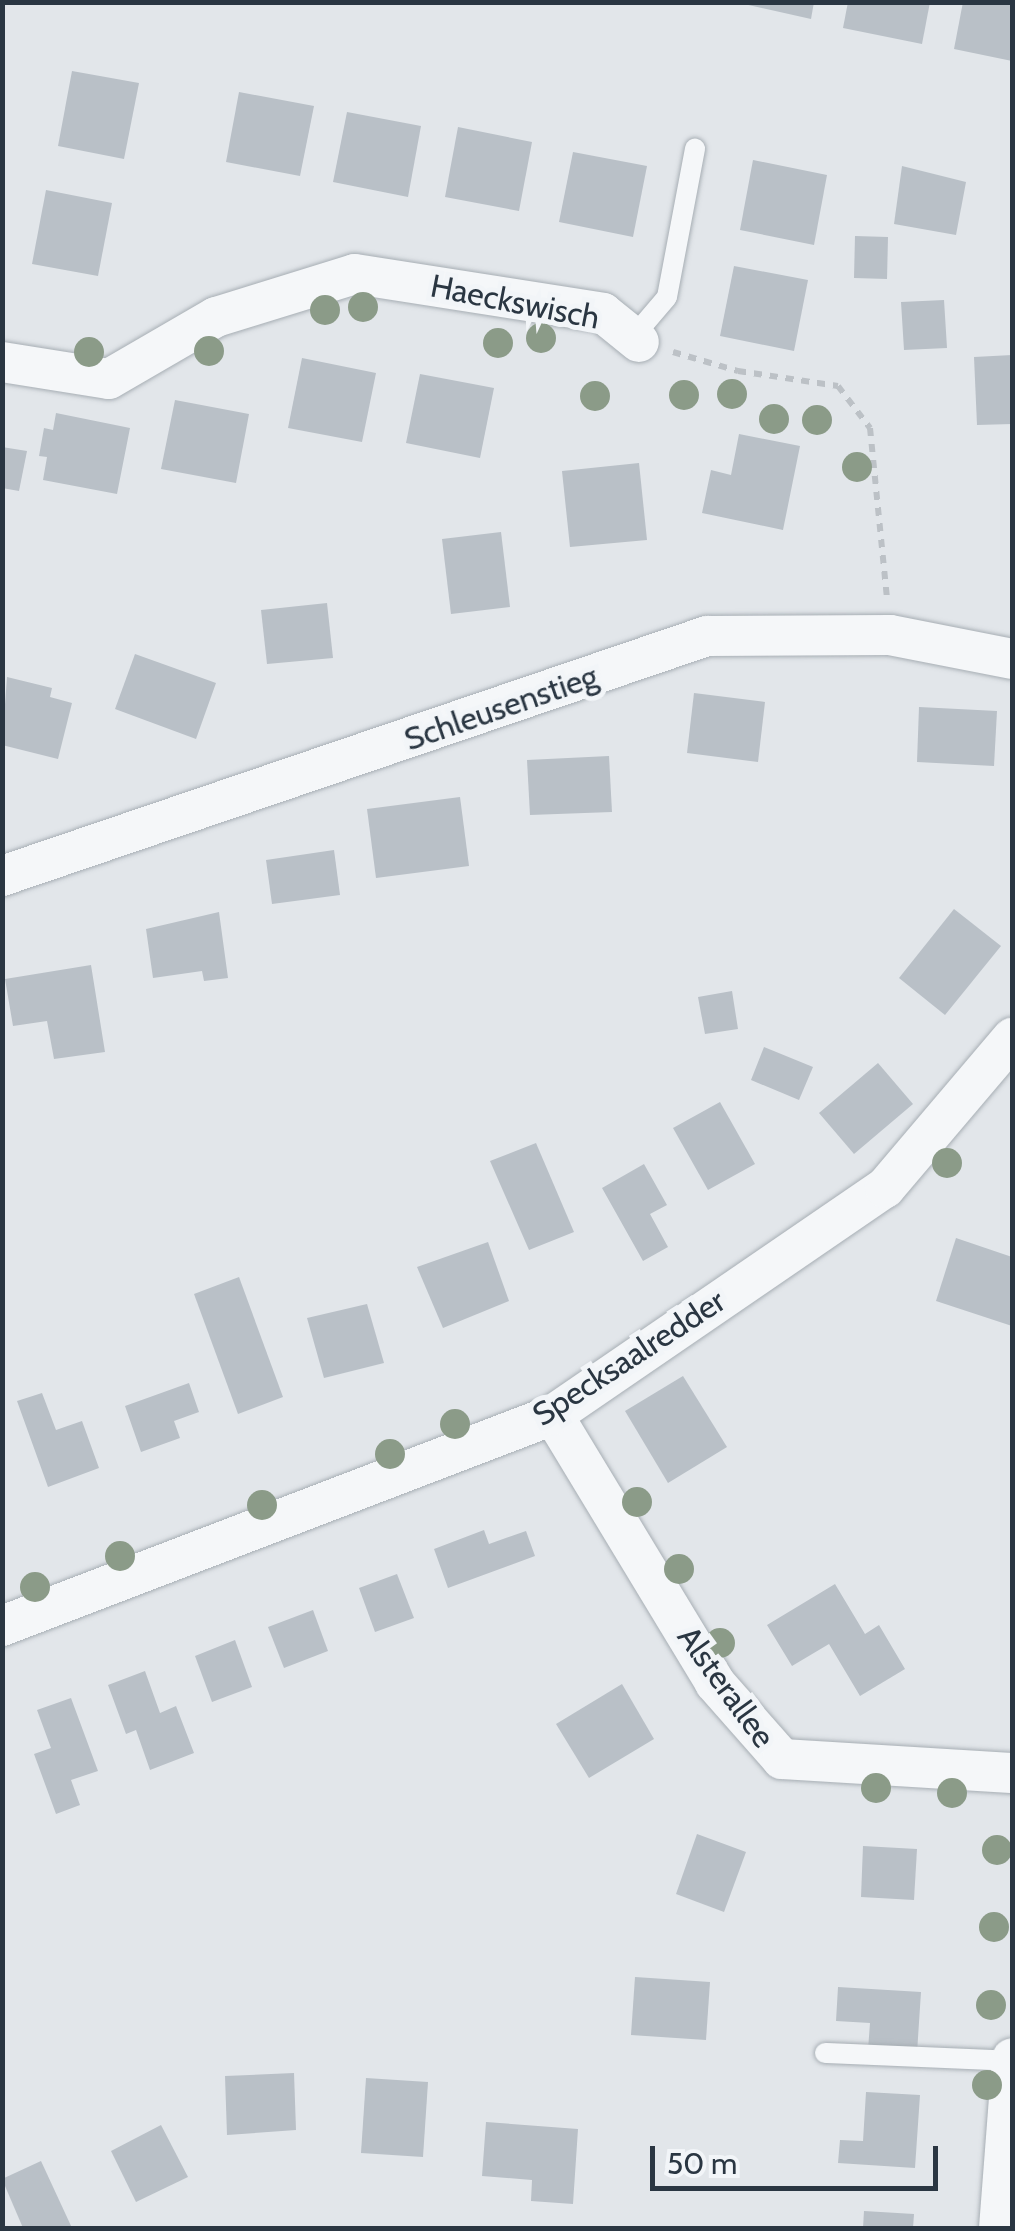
<!DOCTYPE html>
<style>
body{margin:0}
#map{position:relative;width:1015px;height:2231px;overflow:hidden;background:#e2e6ea;font-family:Cabin,sans-serif}
div>[style]{position:absolute}
[style*='--x']{left:calc(var(--x)*1px);top:calc(var(--y)*1px);width:calc(var(--w)*1px);rotate:calc(var(--a)*1deg)}
.building>*{inset:0;background:#b9c0c7}
.path>*{height:6px;margin-top:-3px;transform-origin:0;background:repeating-linear-gradient(90deg,#bcc1c6 0 8px,transparent 0 16px)}
.roads{filter:drop-shadow(0 0 2px #a7aeb4) drop-shadow(0 0 2px #a7aeb4)}
.service>*{height:20px;margin:-10px;padding:0 10px;transform-origin:10px;border-radius:10px;background:#f5f7f9}
.minor>*{height:40px;margin:-20px;padding:0 20px;transform-origin:20px;border-radius:20px;background:#f5f7f9}
.trees>*{width:30px;height:30px;margin:-15px;border-radius:50%;background:#8b9b88}
span{translate:-50% -50%;white-space:nowrap;text-align:center;line-height:1.15;-webkit-text-stroke:10px #f2f5f8;paint-order:stroke}
.street-label{font-size:32px;color:#2a3642}
.frame{position:absolute;inset:0;border:5px solid #2a3642;pointer-events:none}
.scale{position:absolute;left:650px;top:2146px;width:288px;height:45px;box-sizing:border-box;border:5px solid #2a3642;border-top:0;padding-left:12px;font-size:30px;line-height:35px;white-space:nowrap;color:#2a3642;-webkit-text-stroke:8px #f2f5f8;paint-order:stroke}
</style>
<div id="map">
<div class="building">
<div style="clip-path:polygon(735px 2px,814px 2px,811px 19px)"></div>
<div style="clip-path:polygon(848px 2px,930px 2px,922px 44px,843px 28px)"></div>
<div style="clip-path:polygon(963px 2px,1012px 2px,1012px 61px,954px 49px)"></div>
<div style="clip-path:polygon(72px 71px,139px 83px,124px 159px,58px 146px)"></div>
<div style="clip-path:polygon(239px 92px,314px 106px,300px 176px,226px 162px)"></div>
<div style="clip-path:polygon(347px 112px,421px 126px,408px 197px,333px 182px)"></div>
<div style="clip-path:polygon(458px 127px,532px 142px,519px 211px,445px 197px)"></div>
<div style="clip-path:polygon(573px 152px,647px 166px,633px 237px,559px 222px)"></div>
<div style="clip-path:polygon(753px 160px,827px 175px,814px 245px,740px 230px)"></div>
<div style="clip-path:polygon(902px 166px,966px 182px,956px 235px,894px 224px)"></div>
<div style="clip-path:polygon(46px 190px,112px 203px,98px 276px,32px 264px)"></div>
<div style="clip-path:polygon(855px 236px,888px 237px,887px 279px,854px 278px)"></div>
<div style="clip-path:polygon(734px 266px,808px 280px,794px 351px,720px 336px)"></div>
<div style="clip-path:polygon(944px 300px,947px 348px,904px 350px,901px 302px)"></div>
<div style="clip-path:polygon(1012px 355px,1012px 424px,977px 425px,974px 357px)"></div>
<div style="clip-path:polygon(302px 358px,376px 373px,362px 442px,288px 428px)"></div>
<div style="clip-path:polygon(420px 374px,494px 388px,480px 458px,406px 443px)"></div>
<div style="clip-path:polygon(175px 400px,249px 414px,236px 483px,161px 469px)"></div>
<div style="clip-path:polygon(56px 413px,130px 428px,117px 494px,43px 480px,47px 457px,39px 456px,44px 428px,53px 430px)"></div>
<div style="clip-path:polygon(739px 434px,800px 446px,783px 530px,702px 513px,711px 470px,731px 475px)"></div>
<div style="clip-path:polygon(2px 447px,27px 451px,19px 491px,2px 488px)"></div>
<div style="clip-path:polygon(639px 463px,647px 540px,570px 547px,562px 471px)"></div>
<div style="clip-path:polygon(501px 532px,510px 607px,451px 614px,442px 539px)"></div>
<div style="clip-path:polygon(327px 603px,333px 658px,267px 664px,261px 610px)"></div>
<div style="clip-path:polygon(135px 654px,216px 683px,196px 739px,115px 709px)"></div>
<div style="clip-path:polygon(7px 677px,52px 688px,50px 697px,72px 703px,58px 759px,2px 745px)"></div>
<div style="clip-path:polygon(694px 693px,765px 702px,758px 762px,687px 753px)"></div>
<div style="clip-path:polygon(919px 707px,997px 711px,994px 766px,917px 762px)"></div>
<div style="clip-path:polygon(609px 756px,612px 812px,530px 815px,527px 760px)"></div>
<div style="clip-path:polygon(460px 797px,469px 866px,376px 878px,367px 809px)"></div>
<div style="clip-path:polygon(334px 850px,340px 895px,272px 904px,266px 860px)"></div>
<div style="clip-path:polygon(954px 909px,1001px 946px,945px 1015px,899px 978px)"></div>
<div style="clip-path:polygon(219px 912px,228px 978px,204px 981px,202px 971px,153px 978px,146px 929px)"></div>
<div style="clip-path:polygon(91px 965px,105px 1052px,54px 1059px,47px 1021px,13px 1026px,5px 979px)"></div>
<div style="clip-path:polygon(732px 991px,738px 1029px,705px 1034px,698px 997px)"></div>
<div style="clip-path:polygon(764px 1047px,813px 1067px,799px 1100px,751px 1080px)"></div>
<div style="clip-path:polygon(878px 1063px,913px 1104px,854px 1154px,819px 1113px)"></div>
<div style="clip-path:polygon(720px 1102px,755px 1164px,708px 1190px,673px 1128px)"></div>
<div style="clip-path:polygon(536px 1143px,574px 1232px,529px 1250px,490px 1161px)"></div>
<div style="clip-path:polygon(644px 1164px,667px 1205px,650px 1214px,668px 1247px,643px 1261px,602px 1188px)"></div>
<div style="clip-path:polygon(956px 1238px,1012px 1257px,1012px 1326px,936px 1301px)"></div>
<div style="clip-path:polygon(488px 1242px,509px 1301px,443px 1328px,417px 1267px)"></div>
<div style="clip-path:polygon(239px 1277px,283px 1397px,238px 1414px,194px 1294px)"></div>
<div style="clip-path:polygon(367px 1304px,384px 1363px,324px 1378px,307px 1318px)"></div>
<div style="clip-path:polygon(683px 1376px,727px 1447px,668px 1483px,625px 1411px)"></div>
<div style="clip-path:polygon(189px 1383px,199px 1412px,174px 1421px,180px 1438px,141px 1452px,125px 1406px)"></div>
<div style="clip-path:polygon(42px 1393px,56px 1430px,82px 1421px,99px 1468px,48px 1487px,17px 1401px)"></div>
<div style="clip-path:polygon(484px 1530px,489px 1544px,526px 1531px,535px 1556px,448px 1588px,434px 1549px)"></div>
<div style="clip-path:polygon(397px 1574px,414px 1618px,375px 1632px,359px 1588px)"></div>
<div style="clip-path:polygon(835px 1584px,865px 1634px,879px 1625px,905px 1669px,860px 1696px,829px 1644px,792px 1666px,767px 1625px)"></div>
<div style="clip-path:polygon(313px 1610px,328px 1651px,284px 1668px,268px 1627px)"></div>
<div style="clip-path:polygon(235px 1640px,252px 1687px,212px 1702px,195px 1656px)"></div>
<div style="clip-path:polygon(145px 1671px,160px 1713px,176px 1706px,194px 1753px,150px 1770px,136px 1730px,126px 1734px,108px 1685px)"></div>
<div style="clip-path:polygon(622px 1684px,654px 1739px,589px 1778px,556px 1724px)"></div>
<div style="clip-path:polygon(71px 1698px,98px 1771px,71px 1780px,80px 1805px,56px 1814px,34px 1754px,51px 1748px,37px 1710px)"></div>
<div style="clip-path:polygon(697px 1834px,746px 1852px,724px 1912px,676px 1894px)"></div>
<div style="clip-path:polygon(863px 1846px,917px 1849px,914px 1900px,861px 1897px)"></div>
<div style="clip-path:polygon(635px 1977px,710px 1982px,706px 2040px,631px 2035px)"></div>
<div style="clip-path:polygon(838px 1987px,921px 1992px,917px 2053px,868px 2050px,870px 2023px,836px 2021px)"></div>
<div style="clip-path:polygon(294px 2073px,296px 2130px,227px 2135px,225px 2076px)"></div>
<div style="clip-path:polygon(366px 2078px,428px 2082px,423px 2157px,361px 2153px)"></div>
<div style="clip-path:polygon(866px 2092px,920px 2095px,915px 2168px,838px 2163px,840px 2140px,863px 2141px)"></div>
<div style="clip-path:polygon(486px 2122px,578px 2129px,573px 2204px,531px 2201px,532px 2180px,482px 2176px)"></div>
<div style="clip-path:polygon(161px 2125px,188px 2177px,136px 2202px,111px 2151px)"></div>
<div style="clip-path:polygon(41px 2161px,72px 2228px,23px 2228px,2px 2179px)"></div>
<div style="clip-path:polygon(864px 2211px,914px 2214px,913px 2228px,863px 2228px)"></div>
</div>
<div class="path">
<div style="--x:673;--y:352;--w:68;--a:16.3"></div>
<div style="--x:738;--y:371;--w:101;--a:8.5"></div>
<div style="--x:838;--y:386;--w:53;--a:52.7"></div>
<div style="--x:870;--y:428;--w:171;--a:84.3"></div>
</div>
<div class="roads">
<div class="service">
<div style="--x:633;--y:337;--w:52;--a:-49.6"></div>
<div style="--x:667;--y:297;--w:151;--a:-79.3"></div>
<div style="--x:825;--y:2053;--w:187;--a:2.4"></div>
</div>
<div class="minor">
<div style="--x:2;--y:362;--w:108;--a:9"></div>
<div style="--x:109;--y:379;--w:124;--a:-30.1"></div>
<div style="--x:216;--y:317;--w:145;--a:-17.2"></div>
<div style="--x:355;--y:274;--w:251;--a:8.9"></div>
<div style="--x:603;--y:313;--w:46;--a:38.9"></div>
<div style="--x:2;--y:876;--w:745;--a:-18.8"></div>
<div style="--x:707;--y:636;--w:183;--a:-0.3"></div>
<div style="--x:890;--y:635;--w:124;--a:11.1"></div>
<div style="--x:553;--y:1415;--w:313;--a:58.8"></div>
<div style="--x:715;--y:1683;--w:101;--a:48.6"></div>
<div style="--x:782;--y:1759;--w:230;--a:3.5"></div>
<div style="--x:2;--y:1626;--w:590;--a:-20.95"></div>
<div style="--x:553;--y:1415;--w:402;--a:-34.4"></div>
<div style="--x:885;--y:1188;--w:197;--a:-49.7"></div>
<div style="--x:999;--y:2228;--w:170;--a:-85.6"></div>
</div>
</div>
<div class="trees">
<div style="left:363px;top:307px"></div>
<div style="left:325px;top:310px"></div>
<div style="left:541px;top:338px"></div>
<div style="left:498px;top:343px"></div>
<div style="left:209px;top:351px"></div>
<div style="left:89px;top:352px"></div>
<div style="left:732px;top:394px"></div>
<div style="left:684px;top:395px"></div>
<div style="left:595px;top:396px"></div>
<div style="left:774px;top:419px"></div>
<div style="left:817px;top:420px"></div>
<div style="left:857px;top:467px"></div>
<div style="left:947px;top:1163px"></div>
<div style="left:455px;top:1424px"></div>
<div style="left:390px;top:1454px"></div>
<div style="left:637px;top:1502px"></div>
<div style="left:262px;top:1505px"></div>
<div style="left:120px;top:1556px"></div>
<div style="left:679px;top:1569px"></div>
<div style="left:35px;top:1587px"></div>
<div style="left:720px;top:1643px"></div>
<div style="left:876px;top:1788px"></div>
<div style="left:952px;top:1793px"></div>
<div style="left:997px;top:1850px"></div>
<div style="left:994px;top:1927px"></div>
<div style="left:991px;top:2005px"></div>
<div style="left:987px;top:2085px"></div>
</div>
<div class="street-label">
<span style="left:515px;top:302px;rotate:11deg">Haeckswisch</span>
<span style="left:501px;top:708px;rotate:-19deg">Schleusenstieg</span>
<span style="left:629px;top:1358px;rotate:-33deg">Specksaalredder</span>
<span style="left:726px;top:1687px;rotate:54deg">Alsterallee</span>
</div>
<div class="frame"></div>
<div class="scale">50 m</div>
</div>
